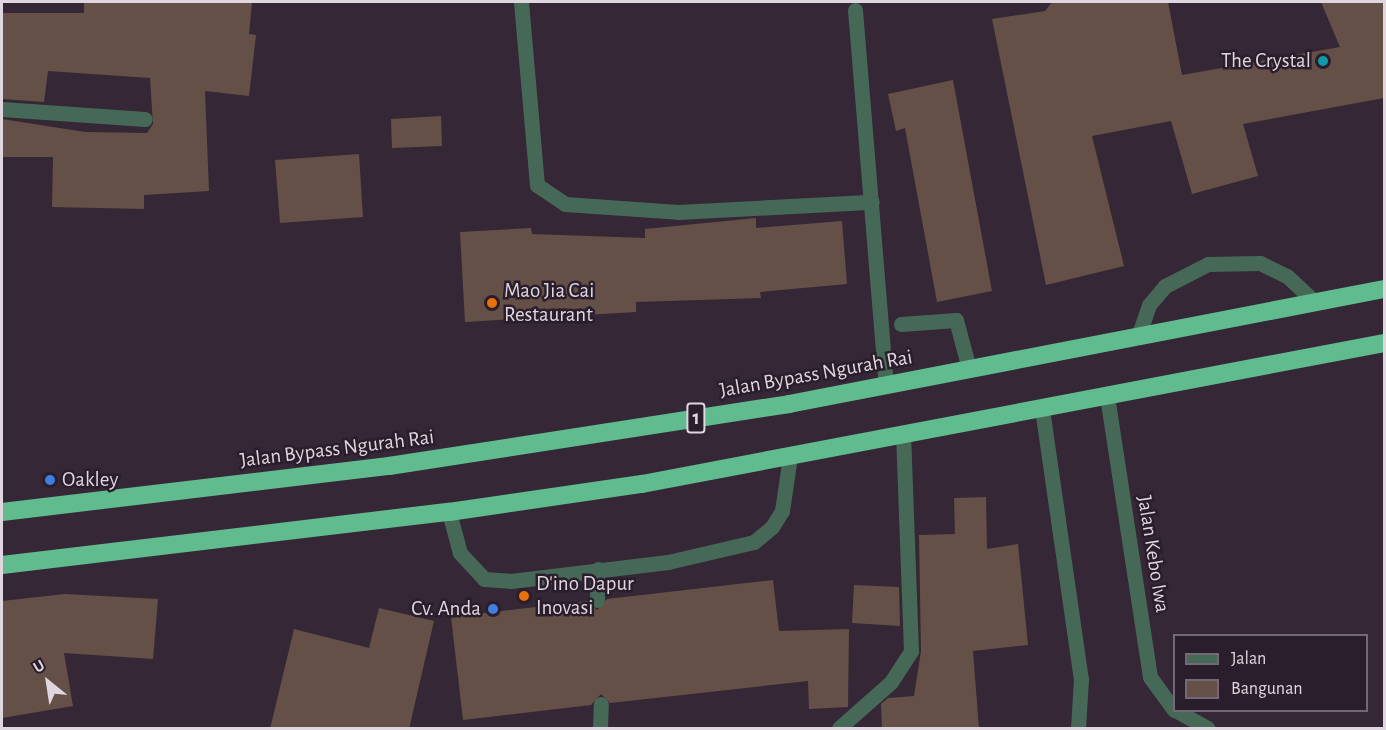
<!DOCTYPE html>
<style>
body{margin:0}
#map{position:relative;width:1386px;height:730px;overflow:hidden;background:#352736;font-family:"Alegreya Sans",sans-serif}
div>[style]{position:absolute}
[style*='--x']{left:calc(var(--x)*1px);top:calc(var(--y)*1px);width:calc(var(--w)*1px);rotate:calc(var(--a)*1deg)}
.building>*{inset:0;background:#655047}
.lane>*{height:15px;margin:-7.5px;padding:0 7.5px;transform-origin:7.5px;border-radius:7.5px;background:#466957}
.street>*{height:15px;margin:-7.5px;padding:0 7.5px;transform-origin:7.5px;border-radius:7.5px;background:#466957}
.highway>*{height:18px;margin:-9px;padding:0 9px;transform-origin:9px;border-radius:9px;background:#60bb8f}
.dots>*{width:16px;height:16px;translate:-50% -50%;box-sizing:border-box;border:3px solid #2b1e2c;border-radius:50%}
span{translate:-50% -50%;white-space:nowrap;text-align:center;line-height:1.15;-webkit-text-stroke:5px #2b1e2c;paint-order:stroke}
.shield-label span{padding:2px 4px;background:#2b1e2c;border:2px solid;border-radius:4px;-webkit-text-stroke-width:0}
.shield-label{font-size:20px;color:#dfd6df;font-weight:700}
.poi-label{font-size:21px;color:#dfd6df}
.right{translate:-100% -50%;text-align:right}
.left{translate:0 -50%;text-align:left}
.street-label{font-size:21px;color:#dfd6df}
.frame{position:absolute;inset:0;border:3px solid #dfd6df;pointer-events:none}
.legend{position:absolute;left:1173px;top:634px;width:195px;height:78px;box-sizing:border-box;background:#2b1e2c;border:2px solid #736874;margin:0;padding:8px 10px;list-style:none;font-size:18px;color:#dfd6df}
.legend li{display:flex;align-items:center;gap:12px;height:30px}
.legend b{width:30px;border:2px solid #736874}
.north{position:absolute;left:18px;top:652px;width:60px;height:60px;-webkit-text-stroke:4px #2b1e2c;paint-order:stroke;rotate:330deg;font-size:16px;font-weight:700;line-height:24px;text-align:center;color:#dfd6df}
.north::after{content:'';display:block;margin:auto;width:21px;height:27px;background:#dfd6df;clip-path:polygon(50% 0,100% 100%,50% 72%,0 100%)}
</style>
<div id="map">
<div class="building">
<div style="clip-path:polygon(84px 2px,252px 2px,249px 34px,256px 35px,249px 96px,205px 91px,209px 191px,144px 195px,144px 209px,52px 207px,53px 157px,2px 157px,2px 119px,85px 132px,147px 133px,153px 124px,150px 78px,48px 71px,44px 102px,2px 99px,2px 13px,84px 13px)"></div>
<div style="clip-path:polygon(1052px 2px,1168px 2px,1182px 75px,1340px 47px,1321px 2px,1384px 2px,1384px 98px,1243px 124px,1258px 176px,1192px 194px,1171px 121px,1092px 136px,1124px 266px,1046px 285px,992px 19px,1045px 11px)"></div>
<div style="clip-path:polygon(953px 80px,992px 291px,937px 302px,905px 128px,896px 131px,888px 94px)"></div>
<div style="clip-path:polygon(441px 116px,442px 146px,392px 148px,391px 119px)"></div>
<div style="clip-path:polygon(359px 154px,363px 217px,280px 223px,275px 160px)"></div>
<div style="clip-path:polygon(756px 218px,756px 228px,842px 221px,847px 284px,760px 292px,761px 298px,636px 302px,636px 312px,465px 322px,460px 232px,531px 228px,532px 234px,645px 238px,645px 229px)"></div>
<div style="clip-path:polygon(986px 497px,987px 549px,1018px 544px,1028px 645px,973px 651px,979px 729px,882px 729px,881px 704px,888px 698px,914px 696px,921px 651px,919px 535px,955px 534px,954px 498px)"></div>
<div style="clip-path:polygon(773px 580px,779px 631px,849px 629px,848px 707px,809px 709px,808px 681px,610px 703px,601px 694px,591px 705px,463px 720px,451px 617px,588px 601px,597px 610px,607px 599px)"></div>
<div style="clip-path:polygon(854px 585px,899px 587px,900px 626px,852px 623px)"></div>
<div style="clip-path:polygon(65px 594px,158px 599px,153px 659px,64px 653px,73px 706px,2px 718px,2px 601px)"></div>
<div style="clip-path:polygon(379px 608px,434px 621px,409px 729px,270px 729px,294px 629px,369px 648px)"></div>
</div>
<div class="lane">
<div style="--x:901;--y:324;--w:55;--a:-4.2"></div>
<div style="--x:956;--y:320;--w:51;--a:75.1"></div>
<div style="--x:1138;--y:337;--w:34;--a:-71"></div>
<div style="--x:1149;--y:305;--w:25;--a:-50"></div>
<div style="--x:1165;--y:286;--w:48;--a:-27.1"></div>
<div style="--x:1208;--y:264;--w:52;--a:-1.1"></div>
<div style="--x:1260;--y:263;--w:30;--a:26"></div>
<div style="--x:1287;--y:276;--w:38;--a:43"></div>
<div style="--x:449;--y:512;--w:42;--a:75"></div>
<div style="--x:460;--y:553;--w:35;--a:47"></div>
<div style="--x:484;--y:579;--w:27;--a:4"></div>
<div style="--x:511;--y:581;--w:158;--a:-6.9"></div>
<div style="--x:668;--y:562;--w:88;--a:-13.1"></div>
<div style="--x:754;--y:542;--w:23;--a:-40"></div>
<div style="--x:772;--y:527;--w:19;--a:-58"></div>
<div style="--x:782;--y:511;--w:56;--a:-81.7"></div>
<div style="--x:597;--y:600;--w:31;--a:-88"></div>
<div style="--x:600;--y:728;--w:24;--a:-88"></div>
</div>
<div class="street">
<div style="--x:521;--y:2;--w:184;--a:85"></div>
<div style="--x:537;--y:185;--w:34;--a:34"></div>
<div style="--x:565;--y:204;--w:113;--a:4"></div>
<div style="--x:678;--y:212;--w:194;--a:-3"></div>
<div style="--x:855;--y:10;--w:376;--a:85.3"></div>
<div style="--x:2;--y:109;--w:143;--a:4"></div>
<div style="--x:1107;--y:396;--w:284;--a:81.3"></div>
<div style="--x:1150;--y:677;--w:41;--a:54"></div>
<div style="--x:1042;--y:409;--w:273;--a:81.8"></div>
<div style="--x:1081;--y:679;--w:49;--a:93.5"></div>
<div style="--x:1175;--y:710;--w:37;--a:29"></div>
<div style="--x:839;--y:728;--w:69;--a:-41.5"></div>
<div style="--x:891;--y:682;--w:37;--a:-57"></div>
<div style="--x:911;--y:651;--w:216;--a:-92.1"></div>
</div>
<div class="highway">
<div style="--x:2;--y:512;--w:390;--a:-6.8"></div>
<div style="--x:389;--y:466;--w:405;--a:-8.8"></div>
<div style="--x:789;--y:404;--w:606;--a:-10.94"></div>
<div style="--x:2;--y:565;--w:450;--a:-6.8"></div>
<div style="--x:449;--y:512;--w:195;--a:-8.3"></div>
<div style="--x:642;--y:484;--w:755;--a:-10.76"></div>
</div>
<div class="dots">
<div style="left:1323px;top:61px;background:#0f9aa8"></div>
<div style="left:492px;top:303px;background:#e8710a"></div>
<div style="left:50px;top:480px;background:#3f7fe0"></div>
<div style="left:524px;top:596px;background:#e8710a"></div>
<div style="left:493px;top:609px;background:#3f7fe0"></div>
</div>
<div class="shield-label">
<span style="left:696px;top:418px">1</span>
</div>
<div class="poi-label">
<span class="right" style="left:1311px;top:61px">The Crystal</span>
<span class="left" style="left:504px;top:303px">Mao Jia Cai<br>Restaurant</span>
<span class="left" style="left:62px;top:480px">Oakley</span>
<span class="left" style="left:536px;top:596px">D'ino Dapur<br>Inovasi</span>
<span class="right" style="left:481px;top:609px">Cv. Anda</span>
</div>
<div class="street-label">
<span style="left:816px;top:374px;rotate:-10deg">Jalan Bypass Ngurah Rai</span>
<span style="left:337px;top:449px;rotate:-7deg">Jalan Bypass Ngurah Rai</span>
<span style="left:1153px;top:554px;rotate:81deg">Jalan Kebo Iwa</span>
</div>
<div class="frame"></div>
<ul class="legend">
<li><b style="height:8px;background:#466957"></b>Jalan</li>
<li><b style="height:16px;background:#655047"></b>Bangunan</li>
</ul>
<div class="north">U</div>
</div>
